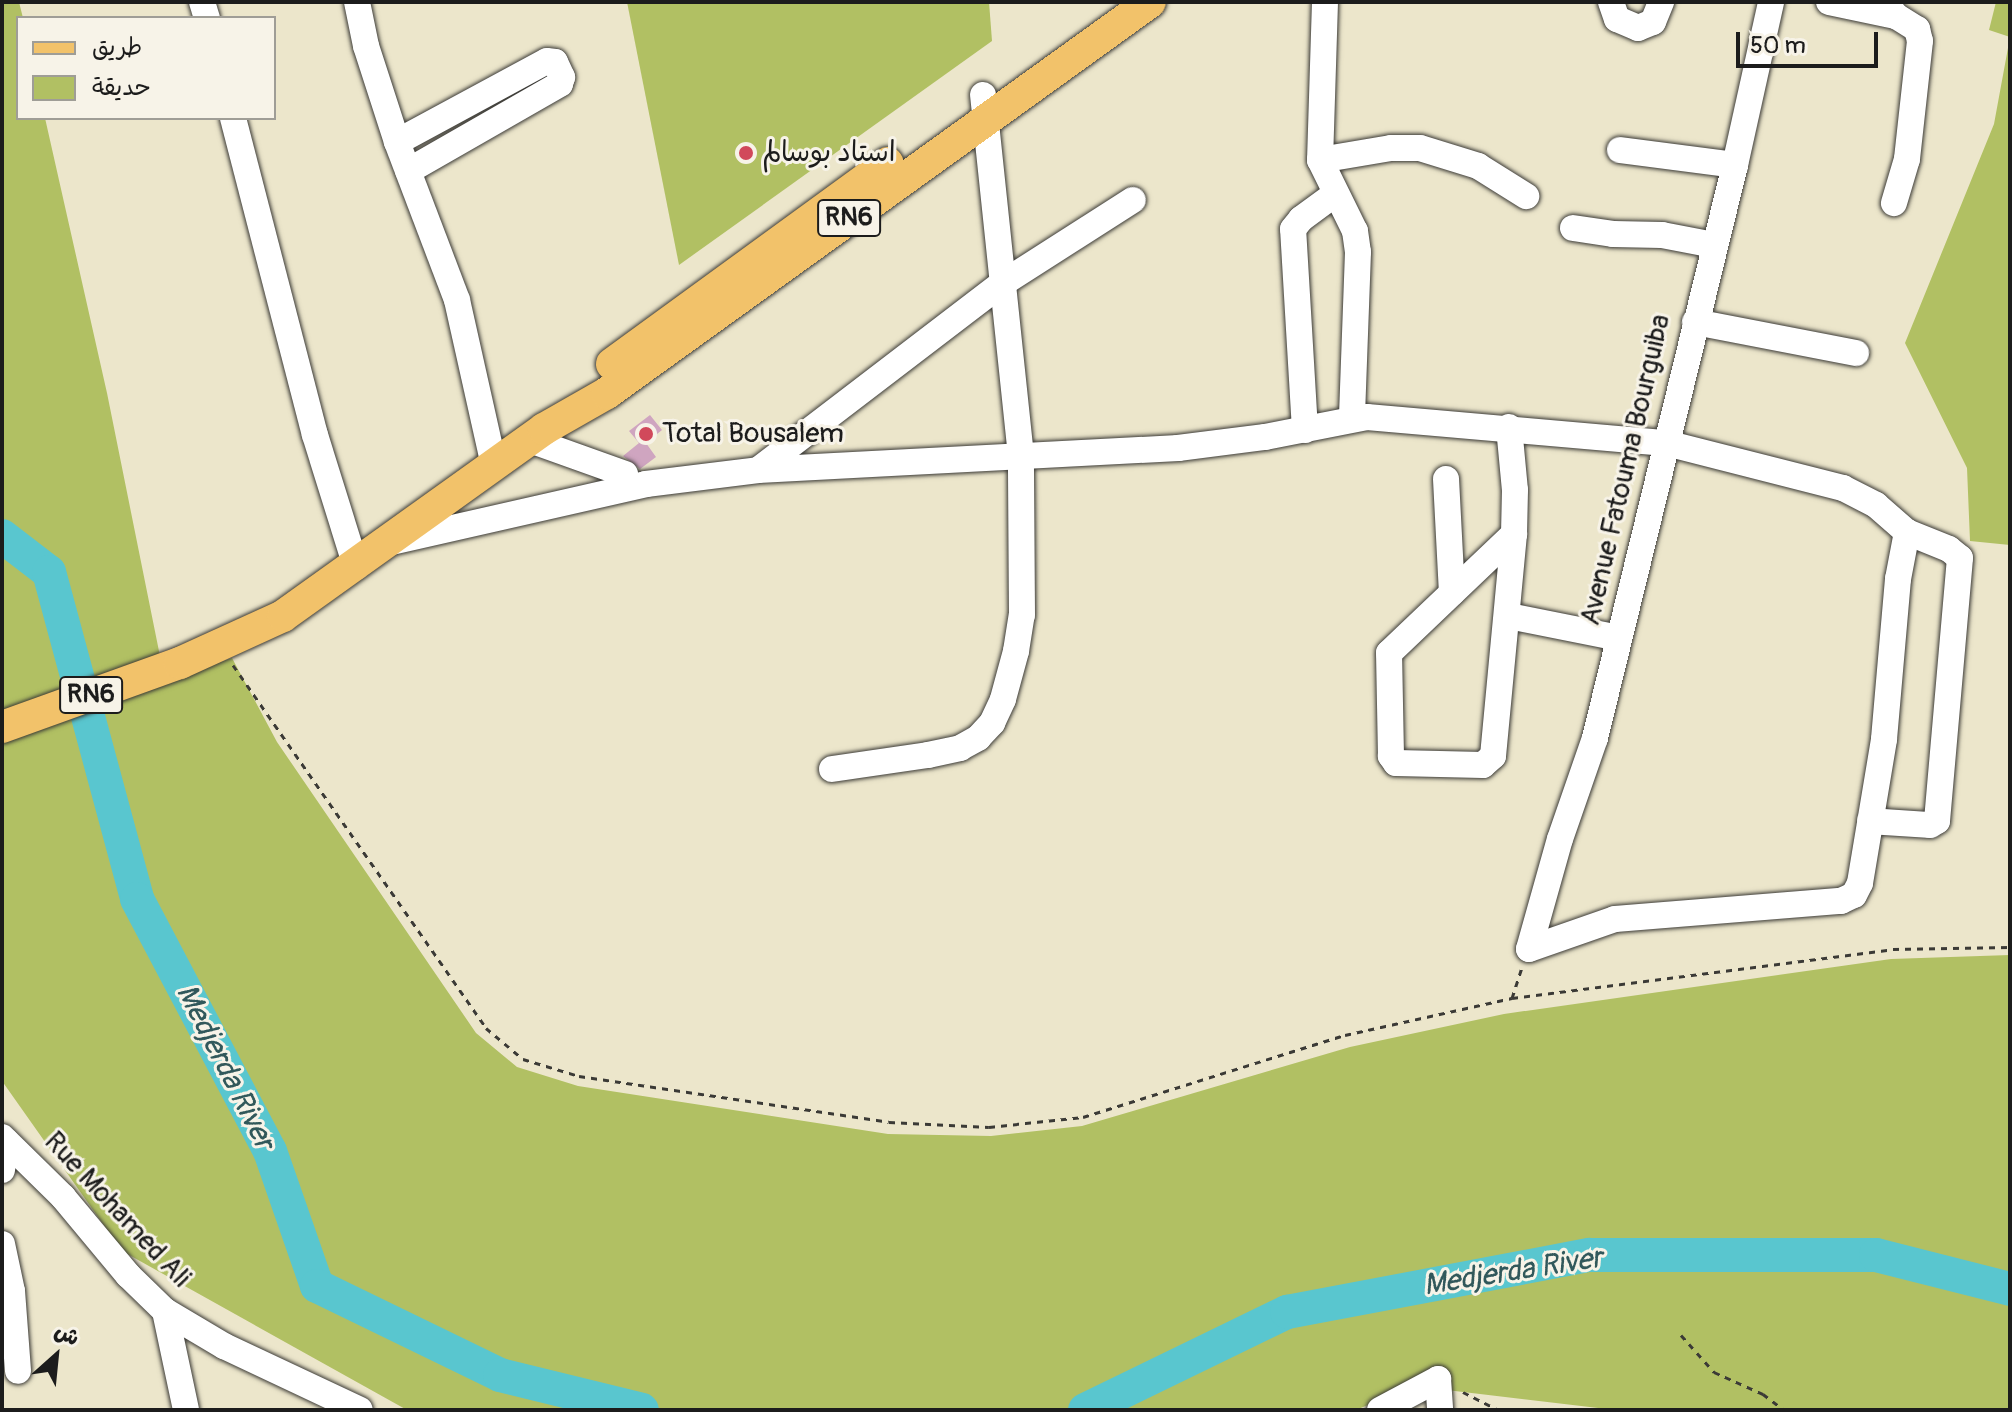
<!DOCTYPE html>
<meta charset="utf-8">
<style>
body{margin:0}
#map{position:relative;width:2012px;height:1412px;overflow:hidden;background:#ece6cb;font-family:Pangolin,"Playpen Sans Arabic",sans-serif}
div>[style]{position:absolute}
[style*='--x']{left:calc(var(--x)*1px);top:calc(var(--y)*1px);width:calc(var(--w)*1px);rotate:calc(var(--a)*1deg)}
.green>*{inset:0;background:#b1c063}
.river>*{height:34px;margin:-17px;padding:0 17px;transform-origin:17px;border-radius:17px;background:#59c6cf}
.building>*{inset:0;background:#cfa5c0}
.path>*{height:3px;margin-top:-1.5px;transform-origin:0;background:repeating-linear-gradient(90deg,#3b3a36 0 6px,transparent 0 12px)}
.roads{filter:drop-shadow(0 0 2px #3b3a36) drop-shadow(0 0 2px #3b3a36)}
.minor>*{height:26px;margin:-13px;padding:0 13px;transform-origin:13px;border-radius:13px;background:#fff}
.major>*{height:32px;margin:-16px;padding:0 16px;transform-origin:16px;border-radius:16px;background:#f2c26a}
.dots>*{width:22px;height:22px;translate:-50% -50%;box-sizing:border-box;border:4px solid #f7f3e8;border-radius:50%}
span{translate:-50% -50%;white-space:nowrap;text-align:center;line-height:1.15;-webkit-text-stroke:6px #f7f3e8;paint-order:stroke}
.shield-label span{padding:2px 6px;background:#f7f3e8;border:2px solid;border-radius:6px;-webkit-text-stroke-width:0}
.shield-label{font-size:26px;color:#1c1c1c;font-weight:700}
.poi-label{font-size:28px;color:#1c1c1c}
.left{translate:0 -50%;text-align:left}
.street-label{font-size:28px;color:#1c1c1c}
.water-label{font-size:30px;color:#31585b;font-style:italic}
.frame{position:absolute;inset:0;border:4px solid #1c1c1c;pointer-events:none}
.legend{position:absolute;left:16px;top:16px;width:260px;height:104px;box-sizing:border-box;background:#f7f3e8;border:2px solid #9f9d96;margin:0;padding:10px 14px;list-style:none;font-size:24px;color:#1c1c1c}
.legend li{display:flex;align-items:center;gap:16px;height:40px}
.legend b{width:40px;border:2px solid #9f9d96}
.north{position:absolute;left:16px;top:1316px;width:80px;height:80px;-webkit-text-stroke:6px #f7f3e8;paint-order:stroke;rotate:27deg;font-size:22px;font-weight:700;line-height:32px;text-align:center;color:#1c1c1c}
.north::after{content:'';display:block;margin:auto;width:28px;height:36px;background:#1c1c1c;clip-path:polygon(50% 0,100% 100%,50% 72%,0 100%)}
.scale{position:absolute;left:1736px;top:32px;width:142px;height:36px;box-sizing:border-box;border:4px solid #1c1c1c;border-top:0;padding-left:10px;font-size:24px;line-height:28px;white-space:nowrap;color:#1c1c1c;-webkit-text-stroke:6px #f7f3e8;paint-order:stroke}
</style>
<div id="map">
<div class="green">
<div style="clip-path:polygon(2px 2px,19px 2px,23px 18px,18px 18px,18px 118px,45px 118px,107px 393px,165px 681px,232px 658px,277px 742px,476px 1033px,517px 1067px,578px 1086px,888px 1134px,991px 1136px,1082px 1126px,1350px 1047px,1504px 1014px,1891px 959px,2010px 955px,2010px 1410px,1615px 1410px,1413px 1386px,1356px 1410px,407px 1410px,122px 1251px,2px 1081px)"></div>
<div style="clip-path:polygon(627px 2px,989px 2px,992px 41px,679px 265px)"></div>
<div style="clip-path:polygon(1996px 2px,2010px 2px,2010px 545px,1970px 541px,1967px 468px,1905px 343px,1994px 124px,2010px 37px,1989px 30px)"></div>
</div>
<div class="river">
<div style="--x:2;--y:536;--w:59;--a:37.5"></div>
<div style="--x:49;--y:572;--w:339;--a:74.9"></div>
<div style="--x:137;--y:899;--w:285;--a:62.2"></div>
<div style="--x:270;--y:1151;--w:143;--a:70.8"></div>
<div style="--x:317;--y:1286;--w:203;--a:25.9"></div>
<div style="--x:500;--y:1375;--w:146;--a:13.8"></div>
<div style="--x:1085;--y:1410;--w:225;--a:-25.9"></div>
<div style="--x:1287;--y:1312;--w:308;--a:-10.7"></div>
<div style="--x:1590;--y:1255;--w:286;--a:0"></div>
<div style="--x:1876;--y:1255;--w:138;--a:14.2"></div>
</div>
<div class="building">
<div style="clip-path:polygon(650px 415px,662px 430px,646px 443px,656px 457px,640px 469px,623px 456px,639px 443px,629px 431px)"></div>
</div>
<div class="path">
<div style="--x:233;--y:665;--w:442;--a:55.1"></div>
<div style="--x:486;--y:1028;--w:48;--a:40"></div>
<div style="--x:523;--y:1059;--w:59;--a:16.9"></div>
<div style="--x:579;--y:1076;--w:313;--a:8.4"></div>
<div style="--x:889;--y:1122;--w:100;--a:2.9"></div>
<div style="--x:989;--y:1127;--w:95;--a:-6.1"></div>
<div style="--x:1083;--y:1117;--w:275;--a:-17.4"></div>
<div style="--x:1345;--y:1035;--w:171;--a:-12.5"></div>
<div style="--x:1512;--y:998;--w:384;--a:-7.3"></div>
<div style="--x:1893;--y:949;--w:117;--a:-1"></div>
<div style="--x:1512;--y:998;--w:32;--a:-72"></div>
<div style="--x:1681;--y:1335;--w:50;--a:48.3"></div>
<div style="--x:1714;--y:1372;--w:54;--a:24.2"></div>
<div style="--x:1763;--y:1394;--w:26;--a:37"></div>
<div style="--x:1463;--y:1392;--w:39;--a:27"></div>
</div>
<div class="roads">
<div class="minor">
<div style="--x:202;--y:2;--w:17;--a:73"></div>
<div style="--x:357;--y:2;--w:45;--a:78.4"></div>
<div style="--x:366;--y:46;--w:101;--a:72.1"></div>
<div style="--x:397;--y:142;--w:169;--a:69.2"></div>
<div style="--x:457;--y:300;--w:169;--a:77.4"></div>
<div style="--x:1325;--y:2;--w:158;--a:91.8"></div>
<div style="--x:1320;--y:160;--w:79;--a:63.8"></div>
<div style="--x:1355;--y:231;--w:21;--a:82"></div>
<div style="--x:1358;--y:252;--w:167;--a:92.1"></div>
<div style="--x:1611;--y:2;--w:18;--a:71"></div>
<div style="--x:1617;--y:19;--w:23;--a:23"></div>
<div style="--x:1638;--y:28;--w:16;--a:-22"></div>
<div style="--x:1653;--y:22;--w:22;--a:-68"></div>
<div style="--x:1829;--y:2;--w:68;--a:11.8"></div>
<div style="--x:1885;--y:2;--w:18;--a:52"></div>
<div style="--x:1896;--y:16;--w:25;--a:32"></div>
<div style="--x:1917;--y:29;--w:12;--a:76"></div>
<div style="--x:1920;--y:41;--w:119;--a:96.3"></div>
<div style="--x:1907;--y:159;--w:46;--a:106.5"></div>
<div style="--x:233;--y:118;--w:327;--a:75.5"></div>
<div style="--x:315;--y:435;--w:138;--a:72.7"></div>
<div style="--x:397;--y:142;--w:170;--a:-28.4"></div>
<div style="--x:547;--y:61;--w:8;--a:7"></div>
<div style="--x:555;--y:62;--w:17;--a:65"></div>
<div style="--x:562;--y:77;--w:7;--a:106"></div>
<div style="--x:560;--y:84;--w:175;--a:150.2"></div>
<div style="--x:1620;--y:150;--w:116;--a:7.4"></div>
<div style="--x:1320;--y:160;--w:72;--a:-9.6"></div>
<div style="--x:1391;--y:148;--w:29;--a:0"></div>
<div style="--x:1420;--y:148;--w:61;--a:17.2"></div>
<div style="--x:1478;--y:166;--w:57;--a:32"></div>
<div style="--x:1573;--y:228;--w:40;--a:8.5"></div>
<div style="--x:1613;--y:234;--w:49;--a:1.2"></div>
<div style="--x:1662;--y:235;--w:53;--a:10.9"></div>
<div style="--x:1695;--y:322;--w:164;--a:10.9"></div>
<div style="--x:1509;--y:427;--w:63;--a:84.6"></div>
<div style="--x:1515;--y:490;--w:44;--a:91.3"></div>
<div style="--x:1514;--y:534;--w:223;--a:95.4"></div>
<div style="--x:1493;--y:756;--w:13;--a:138"></div>
<div style="--x:1483;--y:765;--w:87;--a:-178.7"></div>
<div style="--x:1396;--y:763;--w:9;--a:-126"></div>
<div style="--x:1391;--y:756;--w:103;--a:-91.1"></div>
<div style="--x:1389;--y:653;--w:173;--a:-43.6"></div>
<div style="--x:1305;--y:430;--w:201;--a:-93.4"></div>
<div style="--x:1293;--y:229;--w:13;--a:-51"></div>
<div style="--x:1301;--y:219;--w:42;--a:-36.3"></div>
<div style="--x:530;--y:440;--w:101;--a:19.7"></div>
<div style="--x:758;--y:470;--w:308;--a:-37.4"></div>
<div style="--x:1003;--y:283;--w:154;--a:-32.6"></div>
<div style="--x:1446;--y:479;--w:114;--a:87"></div>
<div style="--x:391;--y:542;--w:262;--a:-12.8"></div>
<div style="--x:646;--y:484;--w:113;--a:-7.1"></div>
<div style="--x:758;--y:470;--w:421;--a:-3"></div>
<div style="--x:1178;--y:448;--w:88;--a:-7.2"></div>
<div style="--x:1265;--y:437;--w:104;--a:-11.1"></div>
<div style="--x:1367;--y:417;--w:300;--a:5"></div>
<div style="--x:1666;--y:443;--w:183;--a:14.3"></div>
<div style="--x:1843;--y:488;--w:37;--a:27"></div>
<div style="--x:1876;--y:505;--w:41;--a:41.1"></div>
<div style="--x:1907;--y:532;--w:45;--a:22"></div>
<div style="--x:1949;--y:549;--w:14;--a:39"></div>
<div style="--x:1960;--y:558;--w:264;--a:95"></div>
<div style="--x:1937;--y:821;--w:8;--a:150"></div>
<div style="--x:1930;--y:825;--w:60;--a:-176.2"></div>
<div style="--x:1509;--y:616;--w:112;--a:11.3"></div>
<div style="--x:832;--y:769;--w:97;--a:-8.3"></div>
<div style="--x:928;--y:755;--w:33;--a:-12"></div>
<div style="--x:960;--y:748;--w:21;--a:-29"></div>
<div style="--x:978;--y:738;--w:21;--a:-47"></div>
<div style="--x:992;--y:723;--w:26;--a:-65"></div>
<div style="--x:1003;--y:699;--w:50;--a:-74.8"></div>
<div style="--x:1016;--y:651;--w:36;--a:-81"></div>
<div style="--x:1022;--y:615;--w:159;--a:-90.4"></div>
<div style="--x:1021;--y:456;--w:363;--a:-96"></div>
<div style="--x:1529;--y:949;--w:114;--a:-74.3"></div>
<div style="--x:1560;--y:839;--w:107;--a:-70.9"></div>
<div style="--x:1595;--y:738;--w:590;--a:-76.27"></div>
<div style="--x:1735;--y:165;--w:167;--a:-77.5"></div>
<div style="--x:1529;--y:949;--w:91;--a:-19.2"></div>
<div style="--x:1615;--y:919;--w:227;--a:-4.6"></div>
<div style="--x:1841;--y:901;--w:14;--a:-25"></div>
<div style="--x:1854;--y:895;--w:13;--a:-63"></div>
<div style="--x:1860;--y:883;--w:146;--a:-80.5"></div>
<div style="--x:1884;--y:739;--w:161;--a:-85"></div>
<div style="--x:1898;--y:579;--w:48;--a:-79.2"></div>
<div style="--x:2;--y:1137;--w:86;--a:44.5"></div>
<div style="--x:63;--y:1197;--w:102;--a:50.2"></div>
<div style="--x:128;--y:1275;--w:52;--a:44.2"></div>
<div style="--x:165;--y:1311;--w:69;--a:30.7"></div>
<div style="--x:224;--y:1346;--w:150;--a:25.2"></div>
<div style="--x:2;--y:1170;--w:29;--a:-82"></div>
<div style="--x:2;--y:1244;--w:48;--a:78"></div>
<div style="--x:12;--y:1291;--w:80;--a:85.7"></div>
<div style="--x:165;--y:1311;--w:101;--a:78"></div>
<div style="--x:1380;--y:1410;--w:66;--a:-28.1"></div>
<div style="--x:1438;--y:1379;--w:31;--a:86"></div>
</div>
<div class="major">
<div style="--x:612;--y:364;--w:341;--a:-36.1"></div>
<div style="--x:2;--y:727;--w:189;--a:-19.8"></div>
<div style="--x:180;--y:663;--w:113;--a:-24.5"></div>
<div style="--x:283;--y:616;--w:321;--a:-35.6"></div>
<div style="--x:544;--y:429;--w:73;--a:-29.7"></div>
<div style="--x:607;--y:393;--w:669;--a:-35.76"></div>
</div>
</div>
<div class="dots">
<div style="left:746px;top:153px;background:#d1495b"></div>
<div style="left:646px;top:434px;background:#d1495b"></div>
</div>
<div class="shield-label">
<span style="left:849px;top:218px">RN6</span>
<span style="left:91px;top:695px">RN6</span>
</div>
<div class="poi-label">
<span class="left" style="left:762px;top:153px">استاد بوسالم</span>
<span class="left" style="left:662px;top:434px">Total Bousalem</span>
</div>
<div class="street-label">
<span style="left:1626px;top:470px;rotate:-77deg">Avenue Fatouma Bourguiba</span>
<span style="left:117px;top:1210px;rotate:47deg">Rue Mohamed Ali</span>
</div>
<div class="water-label">
<span style="left:225px;top:1067px;rotate:63deg">Medjerda River</span>
<span style="left:1513px;top:1272px;rotate:-9deg">Medjerda River</span>
</div>
<div class="frame"></div>
<ul class="legend">
<li><b style="height:10px;background:#f2c26a"></b>طريق</li>
<li><b style="height:22px;background:#b1c063"></b>حديقة</li>
</ul>
<div class="north">ش</div>
<div class="scale">50 m</div>
</div>
